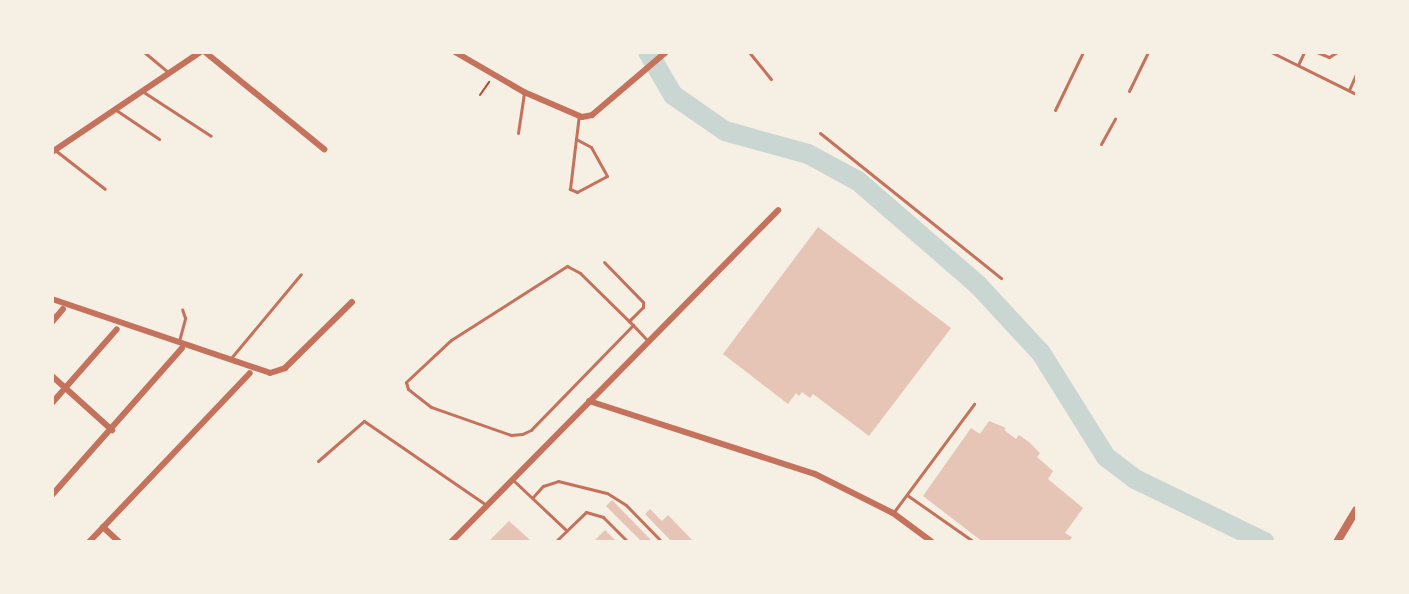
<!DOCTYPE html>
<style>
body{margin:0}
#map{position:relative;width:1409px;height:594px;overflow:hidden;background:#f6efe4;font-family:"Work Sans",sans-serif}
div>[style]{position:absolute}
[style*='--x']{left:calc(var(--x)*1px);top:calc(var(--y)*1px);width:calc(var(--w)*1px);rotate:calc(var(--a)*1deg)}
.river>*{height:20px;margin:-10px;padding:0 10px;transform-origin:10px;border-radius:10px;background:#c9d6d2}
.building>*{inset:0;background:#e6c5b7}
.path>*{height:2px;margin:-1px;padding:0 1px;transform-origin:1px;border-radius:1px;background:#b5482f}
.service>*{height:3px;margin:-1.5px;padding:0 1.5px;transform-origin:1.5px;border-radius:1.5px;background:#c5725c}
.minor>*{height:6px;margin:-3px;padding:0 3px;transform-origin:3px;border-radius:3px;background:#c5725c}
.tertiary>*{height:8px;margin:-4px;padding:0 4px;transform-origin:4px;border-radius:4px;background:#c5725c}
span{translate:-50% -50%;white-space:nowrap;text-align:center;line-height:1.15;-webkit-text-stroke:5px #f6efe4;paint-order:stroke}
.frame{position:absolute;inset:0;border:54px solid #f6efe4;pointer-events:none}
</style>
<div id="map">
<div class="river">
<div style="--x:648;--y:52;--w:50;--a:59.8"></div>
<div style="--x:673;--y:95;--w:63;--a:34.7"></div>
<div style="--x:725;--y:131;--w:86;--a:15.5"></div>
<div style="--x:808;--y:154;--w:57;--a:28.4"></div>
<div style="--x:858;--y:181;--w:159;--a:40.9"></div>
<div style="--x:978;--y:285;--w:93;--a:47.2"></div>
<div style="--x:1041;--y:353;--w:123;--a:58"></div>
<div style="--x:1106;--y:457;--w:36;--a:37"></div>
<div style="--x:1135;--y:479;--w:144;--a:25.9"></div>
</div>
<div class="building">
<div style="clip-path:polygon(818px 227px,951px 328px,869px 436px,813px 394px,810px 398px,802px 392px,799px 396px,796px 393px,788px 404px,723px 354px)"></div>
<div style="clip-path:polygon(989px 421px,1006px 428px,1004px 430px,1016px 439px,1019px 435px,1029px 442px,1040px 453px,1037px 457px,1053px 471px,1048px 479px,1083px 508px,1065px 533px,1072px 537px,1069px 542px,983px 542px,923px 496px,971px 428px,980px 434px)"></div>
<div style="clip-path:polygon(612px 500px,653px 542px,642px 542px,606px 506px)"></div>
<div style="clip-path:polygon(650px 509px,662px 521px,668px 515px,694px 542px,672px 542px,645px 514px)"></div>
<div style="clip-path:polygon(509px 521px,530px 540px,488px 542px)"></div>
<div style="clip-path:polygon(605px 530px,617px 542px,593px 542px)"></div>
</div>
<div class="path">
<div style="--x:480;--y:95;--w:16;--a:-55"></div>
</div>
<div class="service">
<div style="--x:144;--y:52;--w:31;--a:40"></div>
<div style="--x:749;--y:52;--w:35;--a:51"></div>
<div style="--x:1271;--y:52;--w:95;--a:26.3"></div>
<div style="--x:1317;--y:52;--w:13;--a:23"></div>
<div style="--x:1329;--y:57;--w:9;--a:-32"></div>
<div style="--x:1298;--y:65;--w:14;--a:-65"></div>
<div style="--x:1349;--y:90;--w:17;--a:-66"></div>
<div style="--x:142;--y:91;--w:82;--a:33.1"></div>
<div style="--x:1129;--y:91;--w:43;--a:-64"></div>
<div style="--x:116;--y:110;--w:52;--a:34"></div>
<div style="--x:1055;--y:110;--w:64;--a:-64.2"></div>
<div style="--x:518;--y:133;--w:40;--a:-81.5"></div>
<div style="--x:820;--y:133;--w:232;--a:38.7"></div>
<div style="--x:576;--y:139;--w:17;--a:28"></div>
<div style="--x:591;--y:147;--w:33;--a:61"></div>
<div style="--x:607;--y:176;--w:34;--a:152"></div>
<div style="--x:577;--y:192;--w:8;--a:-157"></div>
<div style="--x:570;--y:189;--w:50;--a:-83.2"></div>
<div style="--x:576;--y:139;--w:23;--a:-83"></div>
<div style="--x:1101;--y:144;--w:29;--a:-61"></div>
<div style="--x:55;--y:150;--w:63;--a:38"></div>
<div style="--x:604;--y:262;--w:56;--a:45.7"></div>
<div style="--x:643;--y:302;--w:5;--a:90"></div>
<div style="--x:643;--y:307;--w:20;--a:135"></div>
<div style="--x:633;--y:325;--w:146;--a:134.2"></div>
<div style="--x:531;--y:430;--w:10;--a:156"></div>
<div style="--x:522;--y:434;--w:11;--a:175"></div>
<div style="--x:511;--y:435;--w:85;--a:-160.7"></div>
<div style="--x:431;--y:407;--w:29;--a:-142"></div>
<div style="--x:408;--y:389;--w:7;--a:-106"></div>
<div style="--x:406;--y:382;--w:62;--a:-43"></div>
<div style="--x:451;--y:340;--w:138;--a:-32.5"></div>
<div style="--x:567;--y:266;--w:15;--a:28"></div>
<div style="--x:580;--y:273;--w:74;--a:44.5"></div>
<div style="--x:633;--y:325;--w:22;--a:47"></div>
<div style="--x:179;--y:341;--w:24;--a:-75"></div>
<div style="--x:185;--y:318;--w:9;--a:-108"></div>
<div style="--x:231;--y:358;--w:109;--a:-50.2"></div>
<div style="--x:318;--y:461;--w:61;--a:-41"></div>
<div style="--x:364;--y:421;--w:148;--a:34.5"></div>
<div style="--x:513;--y:480;--w:73;--a:43.3"></div>
<div style="--x:907;--y:495;--w:82;--a:35"></div>
<div style="--x:533;--y:497;--w:15;--a:-48"></div>
<div style="--x:543;--y:486;--w:16;--a:-18"></div>
<div style="--x:558;--y:481;--w:50;--a:13.8"></div>
<div style="--x:607;--y:493;--w:22;--a:32"></div>
<div style="--x:626;--y:505;--w:52;--a:45.8"></div>
<div style="--x:893;--y:513;--w:136;--a:-53.4"></div>
<div style="--x:555;--y:542;--w:43;--a:-44.1"></div>
<div style="--x:586;--y:512;--w:18;--a:16"></div>
<div style="--x:603;--y:517;--w:35;--a:45"></div>
</div>
<div class="minor">
<div style="--x:205;--y:52;--w:154;--a:39.2"></div>
<div style="--x:455;--y:52;--w:80;--a:30.1"></div>
<div style="--x:524;--y:92;--w:63;--a:23.3"></div>
<div style="--x:582;--y:117;--w:10;--a:-11"></div>
<div style="--x:592;--y:115;--w:97;--a:-40.4"></div>
<div style="--x:52;--y:152;--w:179;--a:-34"></div>
<div style="--x:52;--y:299;--w:230;--a:18.7"></div>
<div style="--x:270;--y:373;--w:16;--a:-18"></div>
<div style="--x:285;--y:368;--w:94;--a:-44.6"></div>
<div style="--x:52;--y:322;--w:17;--a:-50"></div>
<div style="--x:52;--y:376;--w:81;--a:42"></div>
<div style="--x:589;--y:401;--w:237;--a:17.9"></div>
<div style="--x:815;--y:474;--w:87;--a:26.6"></div>
<div style="--x:893;--y:513;--w:49;--a:36.6"></div>
<div style="--x:52;--y:403;--w:98;--a:-48.7"></div>
<div style="--x:52;--y:495;--w:196;--a:-48.5"></div>
<div style="--x:103;--y:527;--w:22;--a:43"></div>
<div style="--x:89;--y:542;--w:233;--a:-46.4"></div>
<div style="--x:451;--y:542;--w:466;--a:-45.4"></div>
</div>
<div class="tertiary">
<div style="--x:1337;--y:542;--w:37;--a:-59"></div>
</div>
<div class="frame"></div>
</div>
